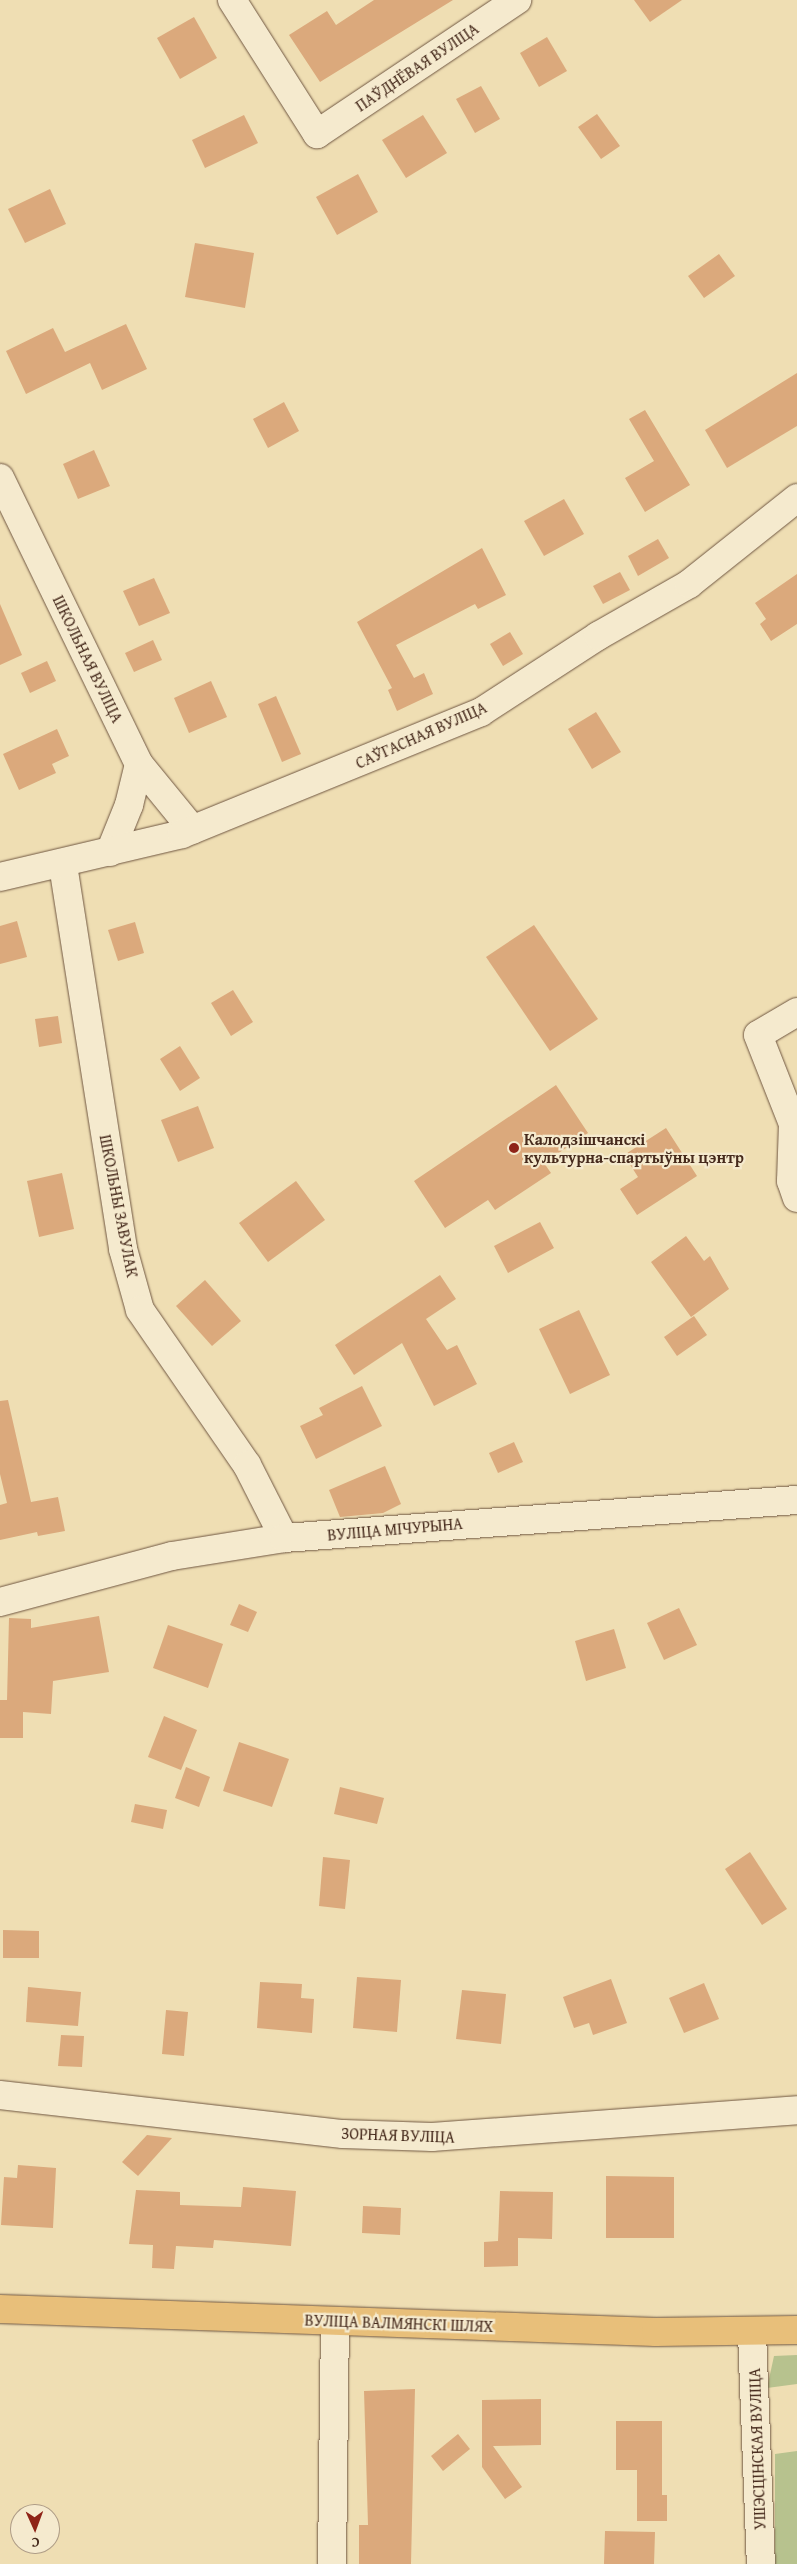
<!DOCTYPE html>
<meta charset="utf-8">
<style>
body{margin:0}
#map{position:relative;width:797px;height:2564px;overflow:hidden;background:#efdeb3;font-family:"Gentium Book Plus",serif}
div>[style]{position:absolute}
[style*='--x']{left:calc(var(--x)*1px);top:calc(var(--y)*1px);width:calc(var(--w)*1px);rotate:calc(var(--a)*1deg)}
.green>*{inset:0;background:#b7c28e}
.building>*{inset:0;background:#dba97c}
.roads{filter:drop-shadow(0 0 1px #705742) drop-shadow(0 0 1px #705742)}
.minor>*{height:28px;margin:-14px;padding:0 14px;transform-origin:14px;border-radius:14px;background:#f5eace}
.major>*{height:28px;margin:-14px;padding:0 14px;transform-origin:14px;border-radius:14px;background:#e8bf7a}
.dots>*{width:14px;height:14px;translate:-50% -50%;box-sizing:border-box;border:2px solid #f5eace;border-radius:50%}
span{translate:-50% -50%;white-space:nowrap;text-align:center;line-height:1.15;-webkit-text-stroke:4.5px #f5eace;paint-order:stroke}
.street-label{font-size:16px;color:#462a1c}
.poi-label{font-size:16px;color:#462a1c;font-weight:700}
.left{translate:0 -50%;text-align:left}
.north{position:absolute;left:10px;top:2504px;width:50px;height:50px;box-sizing:border-box;background:#f5eace;border:1px solid #af9d87;border-radius:50%;rotate:178deg;font-size:14px;font-weight:700;line-height:20px;text-align:center;color:#462a1c}
.north::after{content:'';display:block;margin:auto;width:18px;height:22px;background:#8f2418;clip-path:polygon(50% 0,100% 100%,50% 72%,0 100%)}
</style>
<div id="map">
<div class="green">
<div style="clip-path:polygon(797px 2355px,797px 2384px,767px 2388px,774px 2356px)"></div>
<div style="clip-path:polygon(797px 2451px,797px 2564px,775px 2564px,775px 2454px)"></div>
</div>
<div class="building">
<div style="clip-path:polygon(374px 0,453px 0,320px 82px,289px 35px,327px 11px,336px 25px)"></div>
<div style="clip-path:polygon(634px 0,682px 0,650px 22px)"></div>
<div style="clip-path:polygon(194px 17px,217px 58px,180px 79px,157px 38px)"></div>
<div style="clip-path:polygon(547px 37px,567px 71px,539px 87px,520px 53px)"></div>
<div style="clip-path:polygon(481px 86px,500px 119px,475px 133px,456px 99px)"></div>
<div style="clip-path:polygon(597px 114px,620px 146px,601px 159px,578px 127px)"></div>
<div style="clip-path:polygon(244px 115px,258px 143px,205px 168px,192px 140px)"></div>
<div style="clip-path:polygon(423px 115px,447px 153px,406px 178px,382px 140px)"></div>
<div style="clip-path:polygon(358px 174px,378px 212px,337px 235px,316px 197px)"></div>
<div style="clip-path:polygon(50px 189px,66px 224px,25px 243px,8px 209px)"></div>
<div style="clip-path:polygon(195px 243px,254px 253px,245px 308px,185px 297px)"></div>
<div style="clip-path:polygon(719px 254px,735px 276px,704px 298px,688px 276px)"></div>
<div style="clip-path:polygon(126px 324px,147px 369px,102px 390px,90px 363px,26px 394px,6px 351px,53px 328px,65px 352px)"></div>
<div style="clip-path:polygon(797px 373px,797px 426px,727px 468px,705px 430px)"></div>
<div style="clip-path:polygon(284px 402px,299px 431px,268px 448px,253px 419px)"></div>
<div style="clip-path:polygon(645px 410px,690px 485px,645px 512px,625px 478px,654px 461px,629px 419px)"></div>
<div style="clip-path:polygon(94px 450px,110px 486px,78px 499px,63px 464px)"></div>
<div style="clip-path:polygon(564px 499px,584px 534px,544px 556px,524px 521px)"></div>
<div style="clip-path:polygon(658px 539px,669px 558px,638px 576px,628px 556px)"></div>
<div style="clip-path:polygon(482px 548px,506px 595px,478px 609px,475px 604px,396px 645px,414px 678px,424px 673px,433px 694px,397px 711px,388px 690px,392px 688px,357px 622px)"></div>
<div style="clip-path:polygon(620px 572px,630px 590px,603px 604px,593px 586px)"></div>
<div style="clip-path:polygon(797px 574px,797px 624px,771px 641px,760px 624px,766px 619px,755px 603px)"></div>
<div style="clip-path:polygon(154px 578px,170px 613px,139px 626px,123px 591px)"></div>
<div style="clip-path:polygon(0 604px,22px 655px,0 665px)"></div>
<div style="clip-path:polygon(510px 632px,523px 654px,503px 666px,490px 644px)"></div>
<div style="clip-path:polygon(153px 640px,162px 660px,134px 672px,125px 653px)"></div>
<div style="clip-path:polygon(47px 661px,56px 681px,30px 693px,21px 673px)"></div>
<div style="clip-path:polygon(211px 681px,227px 717px,189px 733px,174px 698px)"></div>
<div style="clip-path:polygon(276px 696px,301px 754px,282px 762px,258px 704px)"></div>
<div style="clip-path:polygon(596px 712px,621px 752px,592px 769px,568px 729px)"></div>
<div style="clip-path:polygon(57px 729px,69px 756px,52px 764px,56px 773px,19px 790px,3px 754px)"></div>
<div style="clip-path:polygon(17px 921px,27px 957px,0 964px,0 926px)"></div>
<div style="clip-path:polygon(135px 922px,144px 953px,118px 961px,108px 930px)"></div>
<div style="clip-path:polygon(534px 925px,598px 1019px,550px 1051px,486px 957px)"></div>
<div style="clip-path:polygon(233px 990px,253px 1022px,231px 1036px,211px 1003px)"></div>
<div style="clip-path:polygon(58px 1016px,62px 1043px,39px 1047px,35px 1019px)"></div>
<div style="clip-path:polygon(180px 1046px,200px 1078px,180px 1091px,160px 1059px)"></div>
<div style="clip-path:polygon(556px 1085px,588px 1133px,544px 1163px,551px 1173px,495px 1210px,488px 1200px,445px 1228px,414px 1181px)"></div>
<div style="clip-path:polygon(198px 1106px,214px 1148px,178px 1162px,161px 1120px)"></div>
<div style="clip-path:polygon(666px 1128px,697px 1176px,637px 1215px,620px 1189px,638px 1177px,624px 1155px)"></div>
<div style="clip-path:polygon(62px 1173px,74px 1229px,39px 1237px,27px 1181px)"></div>
<div style="clip-path:polygon(296px 1181px,325px 1220px,268px 1262px,239px 1223px)"></div>
<div style="clip-path:polygon(540px 1222px,554px 1248px,508px 1273px,494px 1246px)"></div>
<div style="clip-path:polygon(686px 1236px,704px 1261px,710px 1256px,729px 1289px,691px 1317px,651px 1262px)"></div>
<div style="clip-path:polygon(440px 1275px,456px 1299px,426px 1319px,447px 1350px,457px 1345px,477px 1384px,434px 1406px,402px 1343px,354px 1375px,335px 1345px)"></div>
<div style="clip-path:polygon(205px 1280px,241px 1321px,212px 1346px,176px 1306px)"></div>
<div style="clip-path:polygon(579px 1310px,610px 1375px,570px 1394px,539px 1329px)"></div>
<div style="clip-path:polygon(694px 1316px,707px 1335px,677px 1356px,664px 1337px)"></div>
<div style="clip-path:polygon(362px 1386px,382px 1426px,316px 1459px,300px 1426px,323px 1415px,319px 1408px)"></div>
<div style="clip-path:polygon(8px 1400px,31px 1502px,58px 1497px,65px 1531px,38px 1536px,37px 1532px,0 1540px,0 1505px,7px 1503px,0 1474px,0 1401px)"></div>
<div style="clip-path:polygon(514px 1442px,523px 1462px,498px 1473px,489px 1453px)"></div>
<div style="clip-path:polygon(385px 1466px,401px 1504px,383px 1513px,340px 1517px,329px 1490px)"></div>
<div style="clip-path:polygon(239px 1604px,257px 1612px,248px 1632px,230px 1625px)"></div>
<div style="clip-path:polygon(679px 1608px,697px 1645px,664px 1660px,647px 1623px)"></div>
<div style="clip-path:polygon(99px 1616px,109px 1672px,53px 1681px,51px 1714px,23px 1712px,23px 1738px,0 1738px,0 1700px,7px 1700px,9px 1618px,31px 1619px,31px 1628px)"></div>
<div style="clip-path:polygon(168px 1625px,223px 1644px,208px 1688px,153px 1668px)"></div>
<div style="clip-path:polygon(614px 1629px,626px 1668px,586px 1681px,575px 1641px)"></div>
<div style="clip-path:polygon(164px 1716px,197px 1730px,181px 1770px,148px 1757px)"></div>
<div style="clip-path:polygon(239px 1742px,289px 1759px,272px 1807px,223px 1791px)"></div>
<div style="clip-path:polygon(186px 1767px,210px 1777px,199px 1807px,175px 1798px)"></div>
<div style="clip-path:polygon(340px 1787px,384px 1798px,377px 1824px,334px 1814px)"></div>
<div style="clip-path:polygon(135px 1804px,167px 1810px,163px 1829px,131px 1822px)"></div>
<div style="clip-path:polygon(750px 1852px,787px 1909px,762px 1925px,725px 1869px)"></div>
<div style="clip-path:polygon(323px 1857px,350px 1860px,345px 1909px,319px 1906px)"></div>
<div style="clip-path:polygon(3px 1930px,39px 1931px,39px 1958px,3px 1958px)"></div>
<div style="clip-path:polygon(357px 1977px,401px 1980px,397px 2032px,353px 2028px)"></div>
<div style="clip-path:polygon(611px 1979px,627px 2023px,593px 2035px,589px 2023px,574px 2028px,563px 1997px)"></div>
<div style="clip-path:polygon(260px 1982px,302px 1984px,301px 1998px,314px 1999px,312px 2033px,257px 2028px)"></div>
<div style="clip-path:polygon(704px 1983px,719px 2019px,684px 2033px,669px 1998px)"></div>
<div style="clip-path:polygon(28px 1987px,81px 1992px,78px 2026px,26px 2022px)"></div>
<div style="clip-path:polygon(462px 1990px,506px 1994px,501px 2044px,456px 2039px)"></div>
<div style="clip-path:polygon(166px 2010px,188px 2012px,184px 2056px,162px 2054px)"></div>
<div style="clip-path:polygon(61px 2035px,84px 2036px,82px 2067px,58px 2066px)"></div>
<div style="clip-path:polygon(147px 2135px,172px 2138px,138px 2176px,122px 2162px)"></div>
<div style="clip-path:polygon(18px 2165px,56px 2168px,53px 2228px,1px 2225px,4px 2177px,17px 2178px)"></div>
<div style="clip-path:polygon(606px 2176px,674px 2177px,674px 2238px,606px 2238px)"></div>
<div style="clip-path:polygon(243px 2187px,296px 2191px,291px 2246px,214px 2240px,213px 2248px,176px 2246px,174px 2269px,152px 2268px,153px 2245px,129px 2244px,136px 2190px,180px 2192px,180px 2205px,241px 2207px)"></div>
<div style="clip-path:polygon(500px 2191px,553px 2192px,552px 2239px,518px 2238px,518px 2266px,484px 2267px,484px 2242px,498px 2241px)"></div>
<div style="clip-path:polygon(363px 2206px,401px 2208px,400px 2235px,362px 2233px)"></div>
<div style="clip-path:polygon(415px 2389px,411px 2564px,359px 2564px,359px 2525px,368px 2525px,364px 2391px)"></div>
<div style="clip-path:polygon(541px 2399px,541px 2445px,493px 2446px,522px 2487px,505px 2499px,482px 2467px,482px 2400px)"></div>
<div style="clip-path:polygon(616px 2421px,662px 2421px,662px 2495px,667px 2495px,667px 2521px,637px 2521px,637px 2470px,616px 2470px)"></div>
<div style="clip-path:polygon(458px 2434px,470px 2449px,443px 2471px,431px 2456px)"></div>
<div style="clip-path:polygon(605px 2531px,655px 2532px,654px 2564px,604px 2564px)"></div>
</div>
<div class="roads">
<div class="minor">
<div style="--x:232;--y:0;--w:159;--a:57.6"></div>
<div style="--x:317;--y:134;--w:241;--a:-33.8"></div>
<div style="--x:0;--y:478;--w:318;--a:64.1"></div>
<div style="--x:139;--y:764;--w:85;--a:50.7"></div>
<div style="--x:110;--y:852;--w:51;--a:-68"></div>
<div style="--x:129;--y:805;--w:42;--a:-76.3"></div>
<div style="--x:63;--y:865;--w:389;--a:81.1"></div>
<div style="--x:123;--y:1249;--w:63;--a:74.4"></div>
<div style="--x:140;--y:1310;--w:188;--a:55.4"></div>
<div style="--x:247;--y:1465;--w:82;--a:63.1"></div>
<div style="--x:0;--y:877;--w:187;--a:-13.3"></div>
<div style="--x:182;--y:834;--w:323;--a:-22.2"></div>
<div style="--x:481;--y:712;--w:140;--a:-33"></div>
<div style="--x:598;--y:636;--w:105;--a:-29.7"></div>
<div style="--x:689;--y:584;--w:138;--a:-38.5"></div>
<div style="--x:797;--y:1012;--w:45;--a:149.5"></div>
<div style="--x:758;--y:1035;--w:96;--a:68.5"></div>
<div style="--x:793;--y:1124;--w:57;--a:92"></div>
<div style="--x:791;--y:1181;--w:18;--a:71"></div>
<div style="--x:0;--y:1602;--w:178;--a:-15"></div>
<div style="--x:172;--y:1556;--w:113;--a:-9.1"></div>
<div style="--x:284;--y:1538;--w:514;--a:-4.24"></div>
<div style="--x:0;--y:2095;--w:345;--a:6.5"></div>
<div style="--x:343;--y:2134;--w:89;--a:1.9"></div>
<div style="--x:432;--y:2137;--w:366;--a:-4.2"></div>
<div style="--x:752;--y:2333;--w:231;--a:87.8"></div>
<div style="--x:332;--y:2564;--w:243;--a:-89.3"></div>
</div>
<div class="major">
<div style="--x:0;--y:2309;--w:656;--a:2.01"></div>
<div style="--x:656;--y:2332;--w:141;--a:-0.8"></div>
</div>
</div>
<div class="dots">
<div style="left:514px;top:1148px;background:#8f2418"></div>
</div>
<div class="street-label">
<span style="left:417px;top:67px;rotate:-34deg">ПАЎДНЁВАЯ ВУЛІЦА</span>
<span style="left:88px;top:659px;rotate:64deg">ШКОЛЬНАЯ ВУЛІЦА</span>
<span style="left:421px;top:735px;rotate:-24deg">САЎГАСНАЯ ВУЛІЦА</span>
<span style="left:119px;top:1206px;rotate:79deg">ШКОЛЬНЫ ЗАВУЛАК</span>
<span style="left:395px;top:1529px;rotate:-5deg">ВУЛІЦА МІЧУРЫНА</span>
<span style="left:398px;top:2135px;rotate:2deg">ЗОРНАЯ ВУЛІЦА</span>
<span style="left:399px;top:2323px;rotate:2deg">ВУЛІЦА ВАЛМЯНСКІ ШЛЯХ</span>
<span style="left:757px;top:2449px;rotate:-92deg">УШЭСЦІНСКАЯ ВУЛІЦА</span>
</div>
<div class="poi-label">
<span class="left" style="left:524px;top:1148px">Калодзішчанскі<br>культурна-спартыўны цэнтр</span>
</div>
<div class="north">С</div>
</div>
